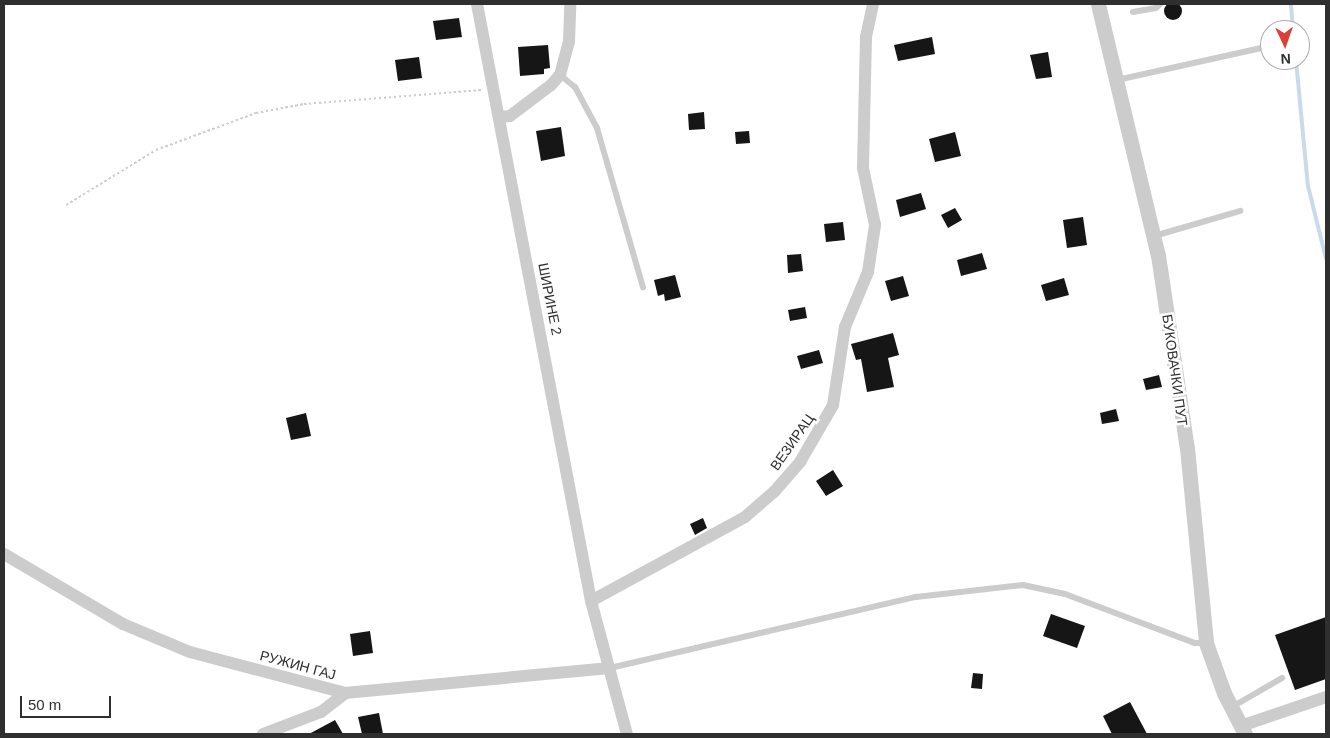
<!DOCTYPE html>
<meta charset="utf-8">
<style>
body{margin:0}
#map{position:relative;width:1330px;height:738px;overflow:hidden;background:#fff;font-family:Helvetica,sans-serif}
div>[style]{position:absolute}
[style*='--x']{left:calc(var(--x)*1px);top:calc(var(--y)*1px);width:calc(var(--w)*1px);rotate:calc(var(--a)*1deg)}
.stream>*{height:4px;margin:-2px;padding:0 2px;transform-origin:2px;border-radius:2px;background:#cadaeb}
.building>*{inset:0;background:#161616}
.round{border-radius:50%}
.path>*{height:2px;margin-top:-1px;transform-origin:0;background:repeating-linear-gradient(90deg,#ccc 0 2.5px,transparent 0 5px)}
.service>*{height:6px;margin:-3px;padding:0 3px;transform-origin:3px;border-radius:3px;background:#ccc}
.minor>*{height:12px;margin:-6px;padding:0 6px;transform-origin:6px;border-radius:6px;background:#ccc}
.tertiary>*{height:15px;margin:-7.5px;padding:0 7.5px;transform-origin:7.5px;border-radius:7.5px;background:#ccc}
span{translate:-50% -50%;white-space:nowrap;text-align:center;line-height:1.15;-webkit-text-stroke:5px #fff;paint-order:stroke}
.street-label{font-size:14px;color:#2f2f2f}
.frame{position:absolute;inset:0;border:5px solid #2f2f2f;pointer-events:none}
.north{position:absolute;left:1260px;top:20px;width:50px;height:50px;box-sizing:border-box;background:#fff;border:1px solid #acacac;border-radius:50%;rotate:177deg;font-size:14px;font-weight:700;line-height:20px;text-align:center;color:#2f2f2f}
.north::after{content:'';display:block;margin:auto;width:18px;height:22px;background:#df3d37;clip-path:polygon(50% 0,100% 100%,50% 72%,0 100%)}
.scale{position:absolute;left:20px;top:696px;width:91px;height:22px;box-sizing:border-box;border:2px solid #2f2f2f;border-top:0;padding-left:6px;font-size:15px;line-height:18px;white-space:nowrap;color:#2f2f2f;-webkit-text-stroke:4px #fff;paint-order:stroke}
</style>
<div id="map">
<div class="stream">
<div style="--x:1291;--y:4;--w:26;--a:86"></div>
<div style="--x:1296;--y:60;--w:127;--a:84.6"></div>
<div style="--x:1308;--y:186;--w:75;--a:76.1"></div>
</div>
<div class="building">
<div class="round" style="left:1164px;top:2px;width:18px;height:18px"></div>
<div style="clip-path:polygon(459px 18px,462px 37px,436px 40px,433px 21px)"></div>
<div style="clip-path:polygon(932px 37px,935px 54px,898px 61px,894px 45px)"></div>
<div style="clip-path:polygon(548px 45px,550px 68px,544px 69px,544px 74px,520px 76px,518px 47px)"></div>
<div style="clip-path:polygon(1048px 52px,1052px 77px,1036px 79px,1030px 55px)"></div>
<div style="clip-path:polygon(419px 57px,422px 78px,398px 81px,395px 60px)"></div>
<div style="clip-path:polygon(704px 112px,705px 129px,689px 130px,688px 114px)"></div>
<div style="clip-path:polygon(561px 127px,565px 156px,541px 161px,536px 131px)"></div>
<div style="clip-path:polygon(749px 131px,750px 143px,736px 144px,735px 132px)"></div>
<div style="clip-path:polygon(955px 132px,961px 156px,935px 162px,929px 139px)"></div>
<div style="clip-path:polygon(921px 193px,926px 209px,900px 217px,896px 200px)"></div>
<div style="clip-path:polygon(955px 208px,962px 220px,948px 228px,941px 215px)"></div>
<div style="clip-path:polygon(1083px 217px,1087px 245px,1067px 248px,1063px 220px)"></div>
<div style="clip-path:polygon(843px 222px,845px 240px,826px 242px,824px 224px)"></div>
<div style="clip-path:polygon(982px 253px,987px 269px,961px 276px,957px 260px)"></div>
<div style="clip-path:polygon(801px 254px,803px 271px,788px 273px,787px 255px)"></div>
<div style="clip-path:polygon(675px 275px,681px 297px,665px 301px,664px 294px,658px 296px,654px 280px)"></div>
<div style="clip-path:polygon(903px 276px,909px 296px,891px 301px,885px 281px)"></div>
<div style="clip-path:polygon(1064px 278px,1069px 295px,1046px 301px,1041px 285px)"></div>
<div style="clip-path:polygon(805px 307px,807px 318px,790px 321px,788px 310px)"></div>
<div style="clip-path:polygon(893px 333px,899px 355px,888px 358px,894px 387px,867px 392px,861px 359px,856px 360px,851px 344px)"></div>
<div style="clip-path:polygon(819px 350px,823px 363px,801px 369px,797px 356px)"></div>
<div style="clip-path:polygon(1159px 375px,1162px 387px,1146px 390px,1143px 379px)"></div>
<div style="clip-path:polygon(1116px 409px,1119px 421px,1102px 424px,1100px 413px)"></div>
<div style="clip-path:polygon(306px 413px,311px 436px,291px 440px,286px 418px)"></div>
<div style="clip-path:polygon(833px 470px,843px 486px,826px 496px,816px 481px)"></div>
<div style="clip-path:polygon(703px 518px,707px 528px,695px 535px,690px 524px)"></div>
<div style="clip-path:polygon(1051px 614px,1085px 626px,1077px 648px,1043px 636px)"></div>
<div style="clip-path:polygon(1326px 617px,1326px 679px,1295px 690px,1275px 635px)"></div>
<div style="clip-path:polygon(370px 631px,373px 653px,353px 656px,350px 634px)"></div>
<div style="clip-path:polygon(973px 673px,983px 674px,982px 689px,971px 688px)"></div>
<div style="clip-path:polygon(1130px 702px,1147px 734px,1112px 734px,1103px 716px)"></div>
<div style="clip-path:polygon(379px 713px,383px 734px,362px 734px,358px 717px)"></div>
<div style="clip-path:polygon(335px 720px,343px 734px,309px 734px)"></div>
</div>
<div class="path">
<div style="--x:66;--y:205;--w:105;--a:-31.4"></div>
<div style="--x:156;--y:150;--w:107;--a:-20.3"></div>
<div style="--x:256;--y:113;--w:49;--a:-10.6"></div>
<div style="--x:304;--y:104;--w:179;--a:-4.5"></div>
</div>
<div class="service">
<div style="--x:1133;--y:12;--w:23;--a:-10"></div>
<div style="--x:1156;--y:8;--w:6;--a:-45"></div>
<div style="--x:560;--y:75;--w:19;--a:39"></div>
<div style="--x:575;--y:87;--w:47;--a:61.8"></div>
<div style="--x:597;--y:128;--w:166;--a:73.9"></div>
<div style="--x:1117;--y:80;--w:157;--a:-12.5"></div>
<div style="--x:1154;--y:236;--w:90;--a:-16.2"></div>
<div style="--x:610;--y:668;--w:314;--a:-13.1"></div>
<div style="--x:916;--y:597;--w:108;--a:-6.4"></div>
<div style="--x:1023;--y:585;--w:43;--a:12.1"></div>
<div style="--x:1065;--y:594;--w:139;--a:20.7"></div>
<div style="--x:1195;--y:643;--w:11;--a:0"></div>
<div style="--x:1232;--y:707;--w:58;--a:-30.1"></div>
</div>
<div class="minor">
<div style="--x:477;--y:4;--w:608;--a:79.19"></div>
<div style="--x:591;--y:601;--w:138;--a:74.9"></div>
<div style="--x:500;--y:117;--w:10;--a:-6"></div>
<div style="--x:510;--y:116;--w:51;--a:-37.1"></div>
<div style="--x:551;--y:85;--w:13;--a:-48"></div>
<div style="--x:560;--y:75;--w:34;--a:-75"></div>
<div style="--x:569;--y:42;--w:38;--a:-88"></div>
<div style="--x:4;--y:554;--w:138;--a:30.5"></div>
<div style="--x:123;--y:624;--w:73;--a:22.7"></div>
<div style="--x:190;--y:652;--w:160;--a:14.8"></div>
<div style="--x:345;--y:693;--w:266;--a:-5.4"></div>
<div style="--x:591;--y:601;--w:175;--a:-28.6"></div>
<div style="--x:745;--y:517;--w:38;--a:-41"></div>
<div style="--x:774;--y:492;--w:40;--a:-49"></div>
<div style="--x:800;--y:462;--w:66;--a:-59.9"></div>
<div style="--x:833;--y:405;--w:79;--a:-81.3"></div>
<div style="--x:845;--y:327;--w:60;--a:-67.3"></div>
<div style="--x:868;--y:272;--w:48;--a:-81.5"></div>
<div style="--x:875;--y:225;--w:58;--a:-101.9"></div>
<div style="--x:863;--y:168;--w:131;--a:-88.7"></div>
<div style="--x:866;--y:37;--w:34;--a:-78"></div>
<div style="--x:1241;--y:726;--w:90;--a:-18.8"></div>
<div style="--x:263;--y:734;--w:62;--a:-20.8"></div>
<div style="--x:321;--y:712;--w:31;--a:-38"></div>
</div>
<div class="tertiary">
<div style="--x:1098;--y:4;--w:258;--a:76.6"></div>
<div style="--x:1158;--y:255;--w:195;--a:81.5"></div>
<div style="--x:1187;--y:448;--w:196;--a:84.4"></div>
<div style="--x:1206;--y:643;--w:53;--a:70.2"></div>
<div style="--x:1224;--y:693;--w:46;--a:62.9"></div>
</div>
<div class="street-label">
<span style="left:550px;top:299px;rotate:79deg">ШИРИНЕ 2</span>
<span style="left:1175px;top:370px;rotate:82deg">БУКОВАЧКИ ПУТ</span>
<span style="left:792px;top:442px;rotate:-55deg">ВЕЗИРАЦ</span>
<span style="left:298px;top:665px;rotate:15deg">РУЖИН ГАЈ</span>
</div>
<div class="frame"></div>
<div class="north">N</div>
<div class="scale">50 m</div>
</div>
